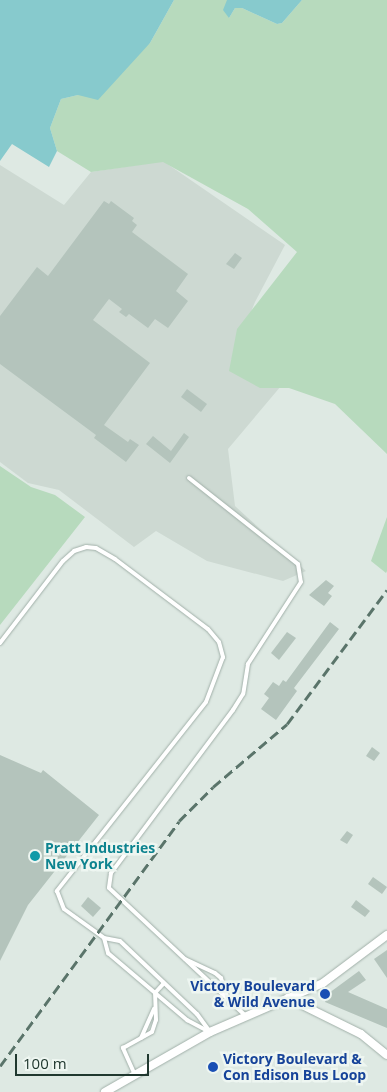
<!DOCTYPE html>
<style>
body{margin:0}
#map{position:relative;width:387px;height:1092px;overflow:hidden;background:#dee9e3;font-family:"Open Sans",sans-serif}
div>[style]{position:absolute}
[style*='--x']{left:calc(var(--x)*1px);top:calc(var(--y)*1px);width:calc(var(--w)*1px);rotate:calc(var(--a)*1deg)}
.built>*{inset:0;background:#cdd9d2}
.green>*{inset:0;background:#b7dabd}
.water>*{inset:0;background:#87cacd}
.building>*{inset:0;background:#b4c4bc}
.roads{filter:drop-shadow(0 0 1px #a1b0a9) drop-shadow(0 0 1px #a1b0a9)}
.lane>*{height:4px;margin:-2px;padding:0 2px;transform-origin:2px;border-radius:2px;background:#fff}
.street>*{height:8px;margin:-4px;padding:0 4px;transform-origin:4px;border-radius:4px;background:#fff}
.rail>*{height:2.5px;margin-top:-1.25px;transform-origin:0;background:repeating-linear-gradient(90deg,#5a746a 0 10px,transparent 0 15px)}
.dots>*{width:14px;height:14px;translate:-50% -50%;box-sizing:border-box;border:2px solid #eef6f1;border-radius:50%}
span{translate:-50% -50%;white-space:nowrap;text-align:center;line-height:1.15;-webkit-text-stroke:5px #eef6f1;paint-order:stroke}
.culture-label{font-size:14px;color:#0d838f;font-weight:700}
.left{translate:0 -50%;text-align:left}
.transit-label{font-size:14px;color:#164399;font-weight:700}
.right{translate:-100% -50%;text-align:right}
.scale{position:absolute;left:15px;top:1054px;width:134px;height:22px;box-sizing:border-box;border:2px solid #20382f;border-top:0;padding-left:6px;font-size:15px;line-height:18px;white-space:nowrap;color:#20382f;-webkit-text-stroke:4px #eef6f1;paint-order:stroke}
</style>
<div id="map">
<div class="built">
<div style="clip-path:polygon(163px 161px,285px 245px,255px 302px,231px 361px,281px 386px,228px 449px,235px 506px,306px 571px,283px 581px,207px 561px,156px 531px,134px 547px,59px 490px,28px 483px,0 462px,0 165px,64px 205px,91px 172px)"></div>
</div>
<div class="green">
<div style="clip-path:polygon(174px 0,227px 0,229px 18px,235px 8px,242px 8px,277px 24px,282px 23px,302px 0,387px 0,387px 454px,335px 404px,289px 388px,260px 388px,229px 371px,237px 329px,297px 252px,248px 209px,163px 162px,91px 172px,57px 151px,50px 128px,61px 99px,78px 95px,150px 43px)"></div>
<div style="clip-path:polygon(0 466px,31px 487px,55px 495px,85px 517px,0 625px)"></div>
<div style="clip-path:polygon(387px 517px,387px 571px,386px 573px,371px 561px)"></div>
</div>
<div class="water">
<div style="clip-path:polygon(0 0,174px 0,150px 43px,98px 100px,78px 95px,61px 99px,50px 128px,57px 151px,49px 167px,12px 144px,0 161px)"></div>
<div style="clip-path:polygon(227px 0,302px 0,282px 23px,277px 24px,242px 8px,235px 8px,229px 18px,223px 10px)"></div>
</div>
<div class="building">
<div style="clip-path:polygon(104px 201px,109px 204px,111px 201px,134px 218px,132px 221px,137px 225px,132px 232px,188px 274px,176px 291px,188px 301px,168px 328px,155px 319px,148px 328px,129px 314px,126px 317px,119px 312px,122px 309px,109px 299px,93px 320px,150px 363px,104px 425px,128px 442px,130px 439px,139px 445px,126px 462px,94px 438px,96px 435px,0 364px,0 316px,37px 267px,48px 276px)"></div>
<div style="clip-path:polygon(235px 253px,242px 258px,234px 269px,226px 264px)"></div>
<div style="clip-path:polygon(187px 389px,207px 404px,201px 412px,181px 397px)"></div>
<div style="clip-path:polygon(184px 433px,189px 437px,170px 463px,146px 444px,153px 436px,171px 451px)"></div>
<div style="clip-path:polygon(326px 580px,334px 586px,328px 593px,332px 596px,324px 606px,309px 595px)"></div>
<div style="clip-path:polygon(330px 622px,339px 629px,294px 688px,297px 691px,276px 720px,261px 709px,269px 698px,264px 694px,273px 682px,279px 686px,283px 680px,286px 682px)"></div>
<div style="clip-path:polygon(287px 632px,296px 638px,279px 660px,271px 653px)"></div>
<div style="clip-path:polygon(372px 747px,380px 753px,374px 761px,366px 756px)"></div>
<div style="clip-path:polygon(0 755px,41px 773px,43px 770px,99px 815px,28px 905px,0 961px)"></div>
<div style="clip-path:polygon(347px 831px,353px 835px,347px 844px,340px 840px)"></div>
<div style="clip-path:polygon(373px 877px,387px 887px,382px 894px,368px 884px)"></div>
<div style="clip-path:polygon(88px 897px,101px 908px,93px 917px,81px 906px)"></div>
<div style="clip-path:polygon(356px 900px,370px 911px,365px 917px,351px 907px)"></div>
<div style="clip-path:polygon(387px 950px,387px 978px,374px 959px)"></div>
<div style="clip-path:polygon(359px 971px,366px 980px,348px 992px,387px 1009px,387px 1028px,325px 1002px,329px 993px)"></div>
</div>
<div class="roads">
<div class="lane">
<div style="--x:189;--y:478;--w:139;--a:38.3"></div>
<div style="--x:298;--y:564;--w:18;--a:81"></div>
<div style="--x:301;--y:582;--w:98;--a:122.9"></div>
<div style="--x:248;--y:664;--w:30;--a:99"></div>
<div style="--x:243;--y:694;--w:19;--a:122"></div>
<div style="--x:233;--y:710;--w:204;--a:126.8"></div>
<div style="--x:111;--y:873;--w:15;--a:98"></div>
<div style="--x:109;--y:888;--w:187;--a:43.1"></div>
<div style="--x:0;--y:643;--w:103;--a:-52.5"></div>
<div style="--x:63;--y:561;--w:15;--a:-42"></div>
<div style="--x:74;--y:551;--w:13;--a:-18"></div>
<div style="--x:86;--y:547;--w:10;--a:6"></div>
<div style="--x:96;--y:548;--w:22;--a:30"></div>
<div style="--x:115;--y:559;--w:116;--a:37"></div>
<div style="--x:208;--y:629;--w:17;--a:50"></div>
<div style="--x:219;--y:642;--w:16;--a:75"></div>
<div style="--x:223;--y:657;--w:48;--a:110.7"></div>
<div style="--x:206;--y:702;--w:241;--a:128.3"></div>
<div style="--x:57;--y:891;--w:19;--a:69"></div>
<div style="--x:64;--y:909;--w:49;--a:35.9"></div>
<div style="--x:104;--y:938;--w:16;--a:11"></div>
<div style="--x:120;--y:941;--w:106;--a:43.5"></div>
<div style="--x:197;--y:1014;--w:22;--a:54"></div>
<div style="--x:104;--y:938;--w:16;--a:75"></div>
<div style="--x:108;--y:953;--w:104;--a:40.3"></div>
<div style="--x:187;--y:1020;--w:24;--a:28"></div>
<div style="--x:185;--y:959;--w:33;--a:25"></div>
<div style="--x:215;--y:973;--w:8;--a:40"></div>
<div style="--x:221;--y:978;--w:22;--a:72"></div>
<div style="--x:141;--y:1038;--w:32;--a:-66"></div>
<div style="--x:135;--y:1075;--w:30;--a:-114"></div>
<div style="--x:123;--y:1048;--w:33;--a:-29"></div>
<div style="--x:152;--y:1032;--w:13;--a:-72"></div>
<div style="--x:156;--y:1020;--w:27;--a:-92"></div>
<div style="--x:155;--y:993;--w:13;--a:-48"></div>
</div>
<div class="street">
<div style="--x:288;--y:998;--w:81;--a:26.3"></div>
<div style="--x:361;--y:1034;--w:33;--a:39"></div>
<div style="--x:105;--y:1092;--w:121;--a:-29.7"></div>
<div style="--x:210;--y:1032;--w:123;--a:-23.4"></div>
<div style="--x:323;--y:983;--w:80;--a:-36.9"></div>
</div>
</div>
<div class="rail">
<div style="--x:0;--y:1066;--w:303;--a:-53.8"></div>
<div style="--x:179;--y:821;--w:48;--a:-45"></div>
<div style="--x:213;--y:787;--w:97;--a:-40.4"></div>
<div style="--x:287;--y:724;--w:167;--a:-53.3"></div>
</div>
<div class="dots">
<div style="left:35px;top:856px;background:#0f9aa8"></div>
<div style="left:325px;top:994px;background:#1a4fb4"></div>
<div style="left:213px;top:1067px;background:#1a4fb4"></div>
</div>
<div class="culture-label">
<span class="left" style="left:45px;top:856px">Pratt Industries<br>New York</span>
</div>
<div class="transit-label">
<span class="right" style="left:315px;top:994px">Victory Boulevard<br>&amp; Wild Avenue</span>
<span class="left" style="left:223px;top:1067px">Victory Boulevard &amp;<br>Con Edison Bus Loop</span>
</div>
<div class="scale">100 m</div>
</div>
